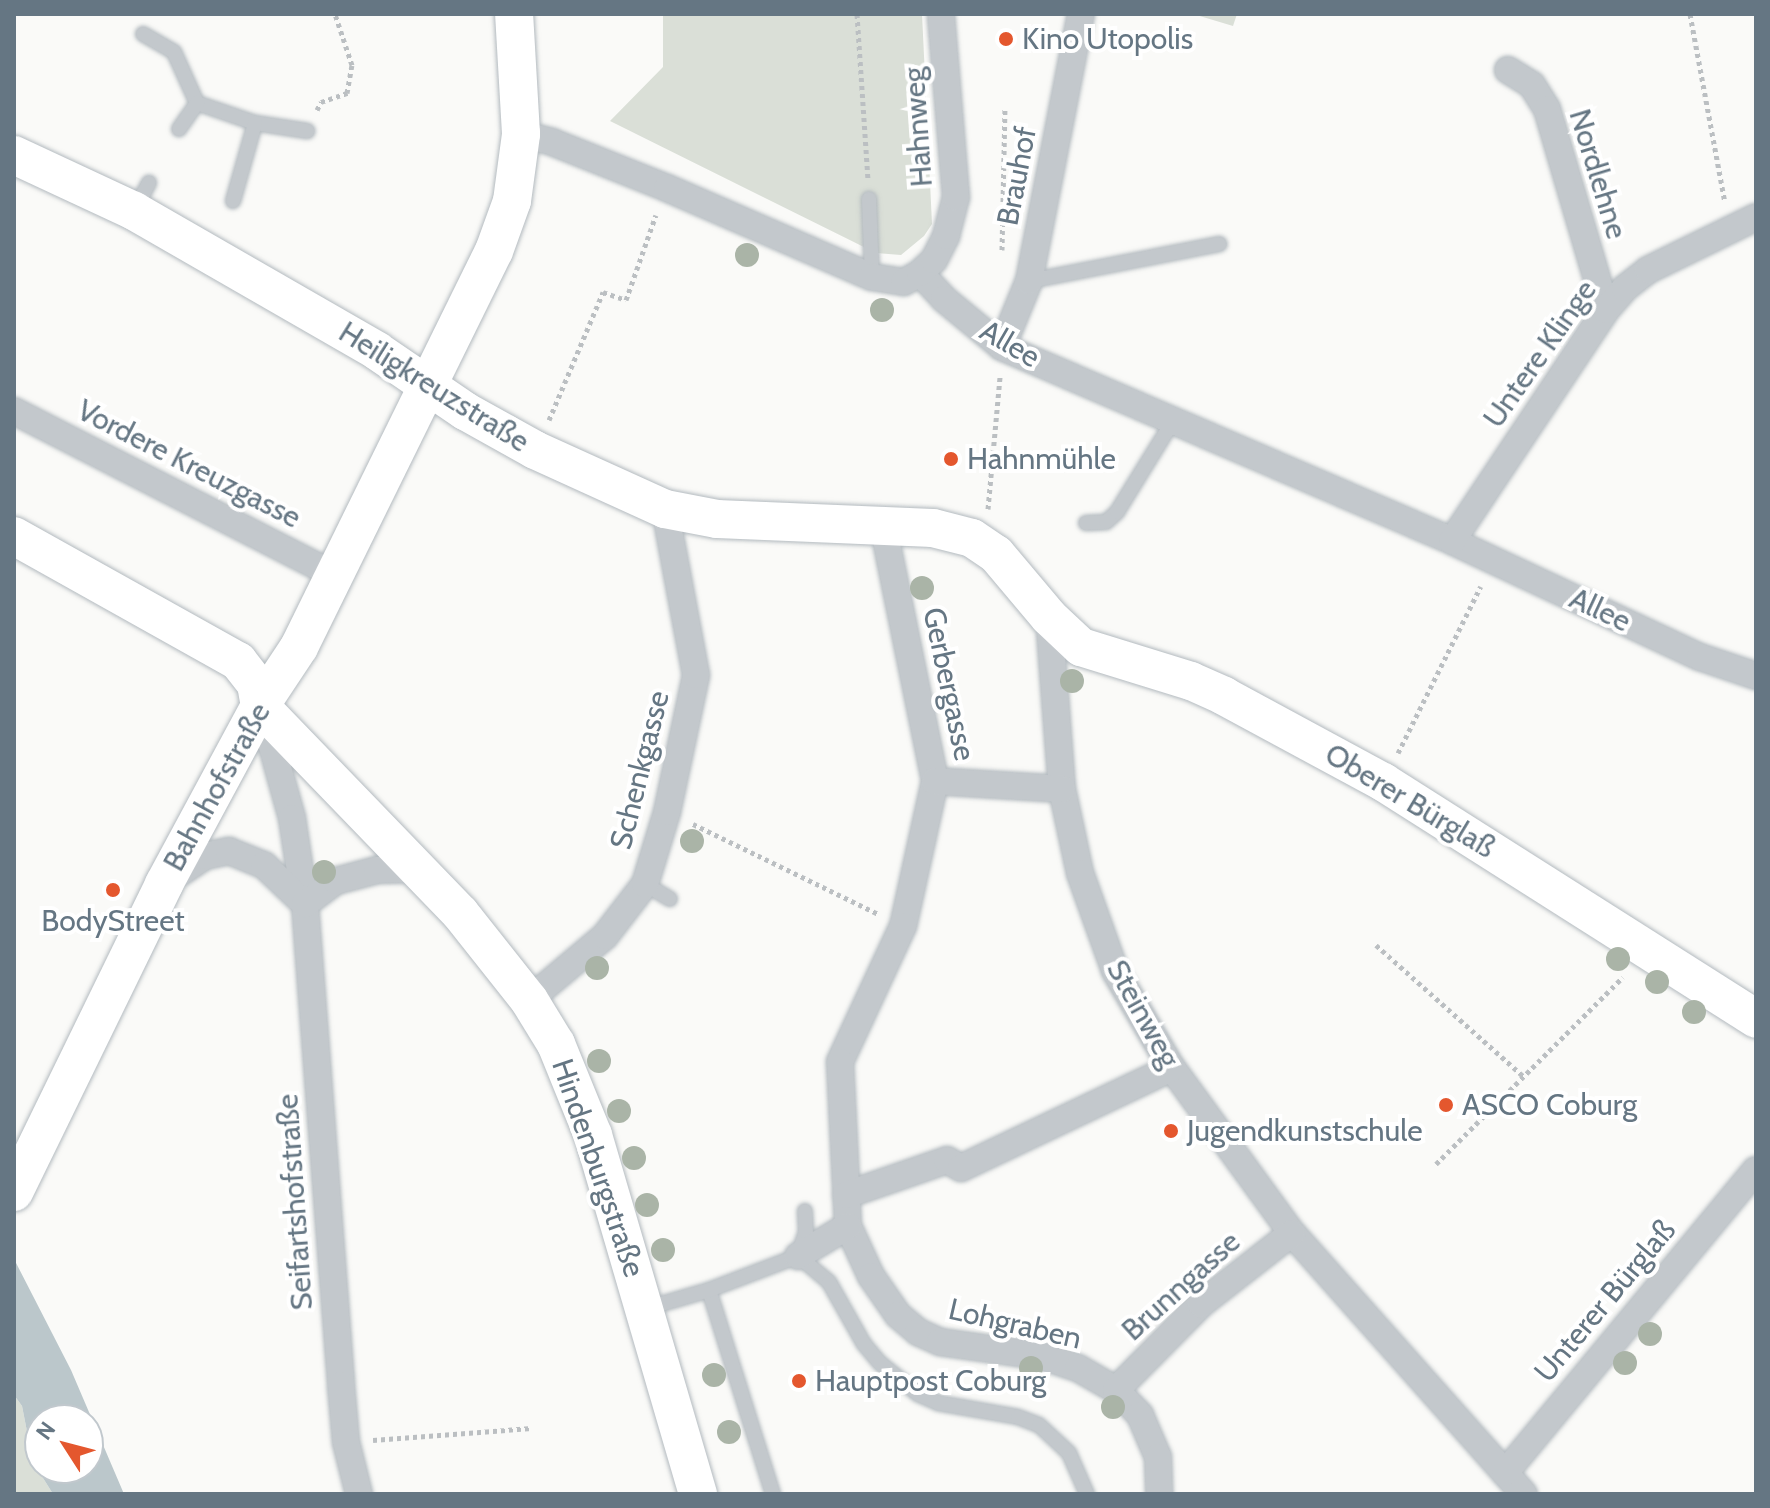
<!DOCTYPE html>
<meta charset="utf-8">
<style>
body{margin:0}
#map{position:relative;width:1770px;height:1508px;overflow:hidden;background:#fafaf8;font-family:Cabin,sans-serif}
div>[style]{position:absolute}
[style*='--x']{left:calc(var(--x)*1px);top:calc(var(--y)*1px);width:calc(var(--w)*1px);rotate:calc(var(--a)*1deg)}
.green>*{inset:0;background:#dadfd7}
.water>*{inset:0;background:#bbc7cb}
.path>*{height:5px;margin-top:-2.5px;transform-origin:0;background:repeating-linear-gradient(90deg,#bbbfc2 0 4px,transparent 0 8px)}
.roads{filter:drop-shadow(0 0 2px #b3babf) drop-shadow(0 0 2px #b3babf)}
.lane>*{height:14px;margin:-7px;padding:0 7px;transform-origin:7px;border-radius:7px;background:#c3c8cc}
.street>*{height:26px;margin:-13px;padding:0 13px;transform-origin:13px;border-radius:13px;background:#c3c8cc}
.secondary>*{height:38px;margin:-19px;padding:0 19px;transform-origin:19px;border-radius:19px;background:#fff}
.trees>*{width:24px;height:24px;margin:-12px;border-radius:50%;background:#aab4a7}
.dots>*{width:22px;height:22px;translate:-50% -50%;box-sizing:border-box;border:4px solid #fff;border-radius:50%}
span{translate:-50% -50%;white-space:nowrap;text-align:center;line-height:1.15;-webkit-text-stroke:8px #fff;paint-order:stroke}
.poi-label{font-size:30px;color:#657683}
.left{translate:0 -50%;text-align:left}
.street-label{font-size:30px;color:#657683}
.frame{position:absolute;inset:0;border:16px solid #657683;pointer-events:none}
.north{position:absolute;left:24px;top:1404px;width:80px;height:80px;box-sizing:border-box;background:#fff;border:2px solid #c1c8cd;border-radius:50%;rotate:306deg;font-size:22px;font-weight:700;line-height:32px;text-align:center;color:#657683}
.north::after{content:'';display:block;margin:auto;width:28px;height:36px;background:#e4572e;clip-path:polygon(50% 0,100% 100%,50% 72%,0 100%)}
</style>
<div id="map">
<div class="green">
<div style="clip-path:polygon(663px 14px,922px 14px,932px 224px,924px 236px,901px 255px,876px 253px,610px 121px,663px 67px)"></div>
<div style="clip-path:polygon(1193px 14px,1237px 14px,1233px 26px)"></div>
<div style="clip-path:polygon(14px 1395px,22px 1406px,33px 1462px,53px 1494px,14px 1494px)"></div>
</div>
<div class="water">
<div style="clip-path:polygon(evenodd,14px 1259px,71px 1370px,124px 1494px,53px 1494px,33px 1462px,22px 1406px,14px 1395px,14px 1259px,40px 1420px,88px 1420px,88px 1468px,40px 1468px,40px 1420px)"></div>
</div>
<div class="path">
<div style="--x:857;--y:14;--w:164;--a:86.2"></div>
<div style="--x:1690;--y:14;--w:191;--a:79.5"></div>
<div style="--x:317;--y:110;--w:9;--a:-63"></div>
<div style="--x:321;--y:102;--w:28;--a:-19"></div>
<div style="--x:347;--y:93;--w:28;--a:-80"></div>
<div style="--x:352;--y:65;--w:54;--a:-108.4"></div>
<div style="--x:1002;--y:250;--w:143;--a:-88.8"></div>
<div style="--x:549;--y:420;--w:139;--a:-67.1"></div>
<div style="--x:603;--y:292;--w:24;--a:19"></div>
<div style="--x:626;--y:300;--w:90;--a:-70.6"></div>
<div style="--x:988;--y:509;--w:134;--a:-84.8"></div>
<div style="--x:1398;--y:753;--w:186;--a:-63.6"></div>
<div style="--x:693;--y:824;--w:206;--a:25.9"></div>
<div style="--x:1376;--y:945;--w:198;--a:41.7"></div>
<div style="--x:1436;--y:1164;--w:264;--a:-45"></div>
<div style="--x:373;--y:1440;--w:159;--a:-4.3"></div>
</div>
<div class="roads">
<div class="lane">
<div style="--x:143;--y:34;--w:36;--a:30"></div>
<div style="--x:174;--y:52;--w:56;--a:65.7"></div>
<div style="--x:197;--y:103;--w:61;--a:19"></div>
<div style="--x:255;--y:123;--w:53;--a:8.7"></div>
<div style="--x:179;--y:129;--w:32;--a:-55"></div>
<div style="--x:869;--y:199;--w:78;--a:87.8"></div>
<div style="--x:233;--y:201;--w:81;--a:-74.2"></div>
<div style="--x:134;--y:211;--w:32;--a:-62"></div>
<div style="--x:1029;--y:281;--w:194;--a:-11"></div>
<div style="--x:1086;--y:523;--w:20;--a:-3"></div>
<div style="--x:1106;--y:522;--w:15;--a:-42"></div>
<div style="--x:1117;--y:512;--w:107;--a:-58.4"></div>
<div style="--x:645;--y:884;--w:29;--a:31"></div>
<div style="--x:798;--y:1255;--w:24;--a:-71"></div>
<div style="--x:806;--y:1232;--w:21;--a:-93"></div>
<div style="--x:798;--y:1256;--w:40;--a:40"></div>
<div style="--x:829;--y:1282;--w:71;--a:60.6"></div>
<div style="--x:864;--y:1344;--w:25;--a:50"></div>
<div style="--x:880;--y:1363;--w:49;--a:39.2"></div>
<div style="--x:918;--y:1394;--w:22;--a:24"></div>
<div style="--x:938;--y:1403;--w:81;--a:9.9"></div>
<div style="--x:1018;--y:1417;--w:22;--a:21"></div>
<div style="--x:1039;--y:1425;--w:41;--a:43"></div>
<div style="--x:1069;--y:1453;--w:45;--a:66.3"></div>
<div style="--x:709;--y:1290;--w:214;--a:72.6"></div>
<div style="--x:644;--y:1309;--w:68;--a:-16.3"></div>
<div style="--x:709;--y:1290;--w:95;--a:-20.9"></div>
</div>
<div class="street">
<div style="--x:1508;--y:70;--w:28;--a:32"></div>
<div style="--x:1532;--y:85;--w:28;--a:58"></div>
<div style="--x:1547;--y:109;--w:209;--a:73.6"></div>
<div style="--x:521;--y:134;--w:32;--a:14"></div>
<div style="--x:552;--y:142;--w:124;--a:21.8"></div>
<div style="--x:667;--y:188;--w:223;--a:23.5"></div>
<div style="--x:872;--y:277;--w:32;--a:9"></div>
<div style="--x:904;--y:282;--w:18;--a:-29"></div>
<div style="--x:920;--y:273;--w:35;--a:47"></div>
<div style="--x:944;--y:299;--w:75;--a:39.6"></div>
<div style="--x:1002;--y:347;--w:490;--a:23.3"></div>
<div style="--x:1452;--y:541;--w:274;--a:25.1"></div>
<div style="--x:1700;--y:657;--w:59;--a:18.7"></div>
<div style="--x:920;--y:273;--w:19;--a:-43"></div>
<div style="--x:934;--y:260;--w:27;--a:-63"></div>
<div style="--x:946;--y:236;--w:40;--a:-75.6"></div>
<div style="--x:956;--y:197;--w:184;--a:-94.7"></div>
<div style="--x:1002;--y:347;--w:71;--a:-67.8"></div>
<div style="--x:1029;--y:281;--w:272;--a:-79"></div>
<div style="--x:14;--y:411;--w:360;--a:27.1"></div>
<div style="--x:883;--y:525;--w:261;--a:78.5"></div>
<div style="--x:935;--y:781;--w:148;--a:102.4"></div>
<div style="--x:903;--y:926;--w:150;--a:114.9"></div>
<div style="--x:840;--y:1062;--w:164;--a:87.2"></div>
<div style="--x:848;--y:1226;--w:55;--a:65.3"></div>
<div style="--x:871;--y:1276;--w:47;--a:55.3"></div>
<div style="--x:898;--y:1315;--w:26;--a:40"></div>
<div style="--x:918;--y:1332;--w:24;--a:24"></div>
<div style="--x:940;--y:1342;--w:102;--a:7.9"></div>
<div style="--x:1041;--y:1356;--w:39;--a:18"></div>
<div style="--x:1078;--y:1368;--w:44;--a:30.1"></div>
<div style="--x:1116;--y:1390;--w:35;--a:46"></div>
<div style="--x:1140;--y:1415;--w:46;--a:66.8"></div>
<div style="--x:1158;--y:1457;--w:37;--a:88"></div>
<div style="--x:1452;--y:541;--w:278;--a:-56.3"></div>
<div style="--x:1606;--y:310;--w:29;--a:-49"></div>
<div style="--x:1625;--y:288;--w:29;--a:-38"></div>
<div style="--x:1648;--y:270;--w:120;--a:-26.1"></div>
<div style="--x:1049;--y:617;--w:172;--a:85.7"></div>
<div style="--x:1062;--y:789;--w:86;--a:77.9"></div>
<div style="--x:1080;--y:873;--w:104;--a:70.3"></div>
<div style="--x:1115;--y:971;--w:113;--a:59.6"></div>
<div style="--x:1172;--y:1068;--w:204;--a:54"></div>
<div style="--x:1292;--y:1233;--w:349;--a:48.4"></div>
<div style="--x:263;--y:714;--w:108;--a:74.4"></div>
<div style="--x:292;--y:818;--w:87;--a:81.4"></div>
<div style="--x:305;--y:904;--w:482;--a:85.7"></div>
<div style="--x:341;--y:1385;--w:57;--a:85"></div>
<div style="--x:346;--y:1442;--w:54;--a:76"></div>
<div style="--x:935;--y:781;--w:127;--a:3.6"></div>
<div style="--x:171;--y:879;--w:41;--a:-34.1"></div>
<div style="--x:205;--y:856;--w:25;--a:-12"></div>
<div style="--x:229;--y:851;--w:38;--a:22"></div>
<div style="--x:264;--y:865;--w:57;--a:43.6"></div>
<div style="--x:305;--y:904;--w:39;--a:-37"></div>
<div style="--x:336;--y:881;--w:42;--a:-15"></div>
<div style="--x:377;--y:870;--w:41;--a:-1.4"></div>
<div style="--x:529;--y:1000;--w:99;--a:-40.1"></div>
<div style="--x:605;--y:936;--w:66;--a:-52.4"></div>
<div style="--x:645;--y:884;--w:75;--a:-73"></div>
<div style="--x:667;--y:812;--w:140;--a:-78"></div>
<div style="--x:696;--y:675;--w:169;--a:-100.6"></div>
<div style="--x:846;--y:1195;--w:107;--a:-19.1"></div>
<div style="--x:947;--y:1160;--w:16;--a:30"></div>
<div style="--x:961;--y:1168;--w:233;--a:-25.4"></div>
<div style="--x:798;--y:1256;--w:58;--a:-31"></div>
<div style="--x:1116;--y:1390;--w:121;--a:-45.3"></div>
<div style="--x:1201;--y:1304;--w:115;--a:-38"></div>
<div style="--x:1505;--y:1473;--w:393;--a:-50.4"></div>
</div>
<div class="secondary">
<div style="--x:14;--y:155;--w:132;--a:25"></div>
<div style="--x:134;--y:211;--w:280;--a:29.9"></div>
<div style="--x:377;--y:351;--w:107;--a:34.3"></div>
<div style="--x:465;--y:411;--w:80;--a:29.1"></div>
<div style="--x:535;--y:450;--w:143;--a:24.4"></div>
<div style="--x:665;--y:509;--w:53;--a:10.9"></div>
<div style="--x:717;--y:519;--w:216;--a:2.4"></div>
<div style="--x:933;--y:528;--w:40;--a:14.4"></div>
<div style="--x:972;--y:538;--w:29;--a:34"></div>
<div style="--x:996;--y:554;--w:82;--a:49.9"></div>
<div style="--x:1049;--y:617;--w:44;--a:43.2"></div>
<div style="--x:1081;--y:647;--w:115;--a:17.2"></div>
<div style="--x:1191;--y:681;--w:36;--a:24"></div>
<div style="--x:1224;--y:696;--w:181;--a:28.4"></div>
<div style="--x:1383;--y:782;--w:442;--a:32.4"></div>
<div style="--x:14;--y:536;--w:257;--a:29.2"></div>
<div style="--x:238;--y:661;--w:29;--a:52"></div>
<div style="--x:256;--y:684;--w:22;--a:80"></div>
<div style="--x:260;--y:706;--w:288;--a:46"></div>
<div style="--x:460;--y:913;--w:111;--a:51.6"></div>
<div style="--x:529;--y:1000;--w:52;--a:58.5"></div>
<div style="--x:556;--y:1044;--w:98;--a:67.9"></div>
<div style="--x:593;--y:1135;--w:374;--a:73.7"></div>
<div style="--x:14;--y:1192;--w:343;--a:-64"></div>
<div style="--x:164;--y:884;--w:202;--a:-61.7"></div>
<div style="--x:260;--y:706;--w:71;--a:-56.5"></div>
<div style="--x:299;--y:647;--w:441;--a:-63.8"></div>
<div style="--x:494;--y:251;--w:53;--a:-70.2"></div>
<div style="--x:512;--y:201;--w:68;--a:-82.3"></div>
<div style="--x:521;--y:134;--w:120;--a:-93.3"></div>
</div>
</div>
<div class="trees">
<div style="left:747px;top:255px"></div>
<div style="left:882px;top:310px"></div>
<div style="left:922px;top:588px"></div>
<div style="left:1072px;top:681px"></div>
<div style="left:692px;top:841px"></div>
<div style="left:324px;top:872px"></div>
<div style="left:1618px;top:959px"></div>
<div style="left:597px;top:968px"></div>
<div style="left:1657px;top:982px"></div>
<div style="left:1694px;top:1012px"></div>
<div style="left:599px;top:1061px"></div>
<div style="left:619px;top:1111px"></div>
<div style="left:634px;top:1158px"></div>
<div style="left:647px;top:1205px"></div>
<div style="left:663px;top:1250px"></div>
<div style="left:1650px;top:1334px"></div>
<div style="left:1625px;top:1363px"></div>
<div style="left:1031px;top:1368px"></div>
<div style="left:714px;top:1375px"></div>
<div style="left:1113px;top:1407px"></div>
<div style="left:729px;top:1432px"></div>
</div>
<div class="dots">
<div style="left:1006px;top:39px;background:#e4572e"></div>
<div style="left:951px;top:459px;background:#e4572e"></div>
<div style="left:113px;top:890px;background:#e4572e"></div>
<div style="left:1446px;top:1105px;background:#e4572e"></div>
<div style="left:1171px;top:1131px;background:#e4572e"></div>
<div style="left:799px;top:1381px;background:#e4572e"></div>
</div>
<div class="poi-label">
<span class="left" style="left:1022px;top:39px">Kino Utopolis</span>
<span class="left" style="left:967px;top:459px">Hahnmühle</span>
<span style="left:113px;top:921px">BodyStreet</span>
<span class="left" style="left:1462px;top:1105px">ASCO Coburg</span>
<span class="left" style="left:1187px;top:1131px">Jugendkunstschule</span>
<span class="left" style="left:815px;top:1381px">Hauptpost Coburg</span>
</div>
<div class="street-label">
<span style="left:918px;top:127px;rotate:-94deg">Hahnweg</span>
<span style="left:1598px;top:174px;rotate:73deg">Nordlehne</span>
<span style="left:1017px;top:176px;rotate:-79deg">Brauhof</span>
<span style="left:1010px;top:344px;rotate:30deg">Allee</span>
<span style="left:1540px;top:354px;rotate:-55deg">Untere Klinge</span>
<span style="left:434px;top:387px;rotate:32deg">Heiligkreuzstraße</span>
<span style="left:189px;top:464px;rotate:27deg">Vordere Kreuzgasse</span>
<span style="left:1600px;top:610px;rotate:25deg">Allee</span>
<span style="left:949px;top:684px;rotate:78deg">Gerbergasse</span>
<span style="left:640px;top:770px;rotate:-76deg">Schenkgasse</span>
<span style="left:217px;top:787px;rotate:-61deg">Bahnhofstraße</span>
<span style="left:1410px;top:801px;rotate:31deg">Oberer Bürglaß</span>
<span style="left:1143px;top:1014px;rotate:61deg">Steinweg</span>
<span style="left:598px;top:1168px;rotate:71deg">Hindenburgstraße</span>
<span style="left:295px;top:1202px;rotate:-94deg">Seifartshofstraße</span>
<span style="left:1181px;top:1286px;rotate:-42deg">Brunngasse</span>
<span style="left:1605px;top:1301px;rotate:-50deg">Unterer Bürglaß</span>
<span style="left:1015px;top:1324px;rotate:13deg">Lohgraben</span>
</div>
<div class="frame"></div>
<div class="north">N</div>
</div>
